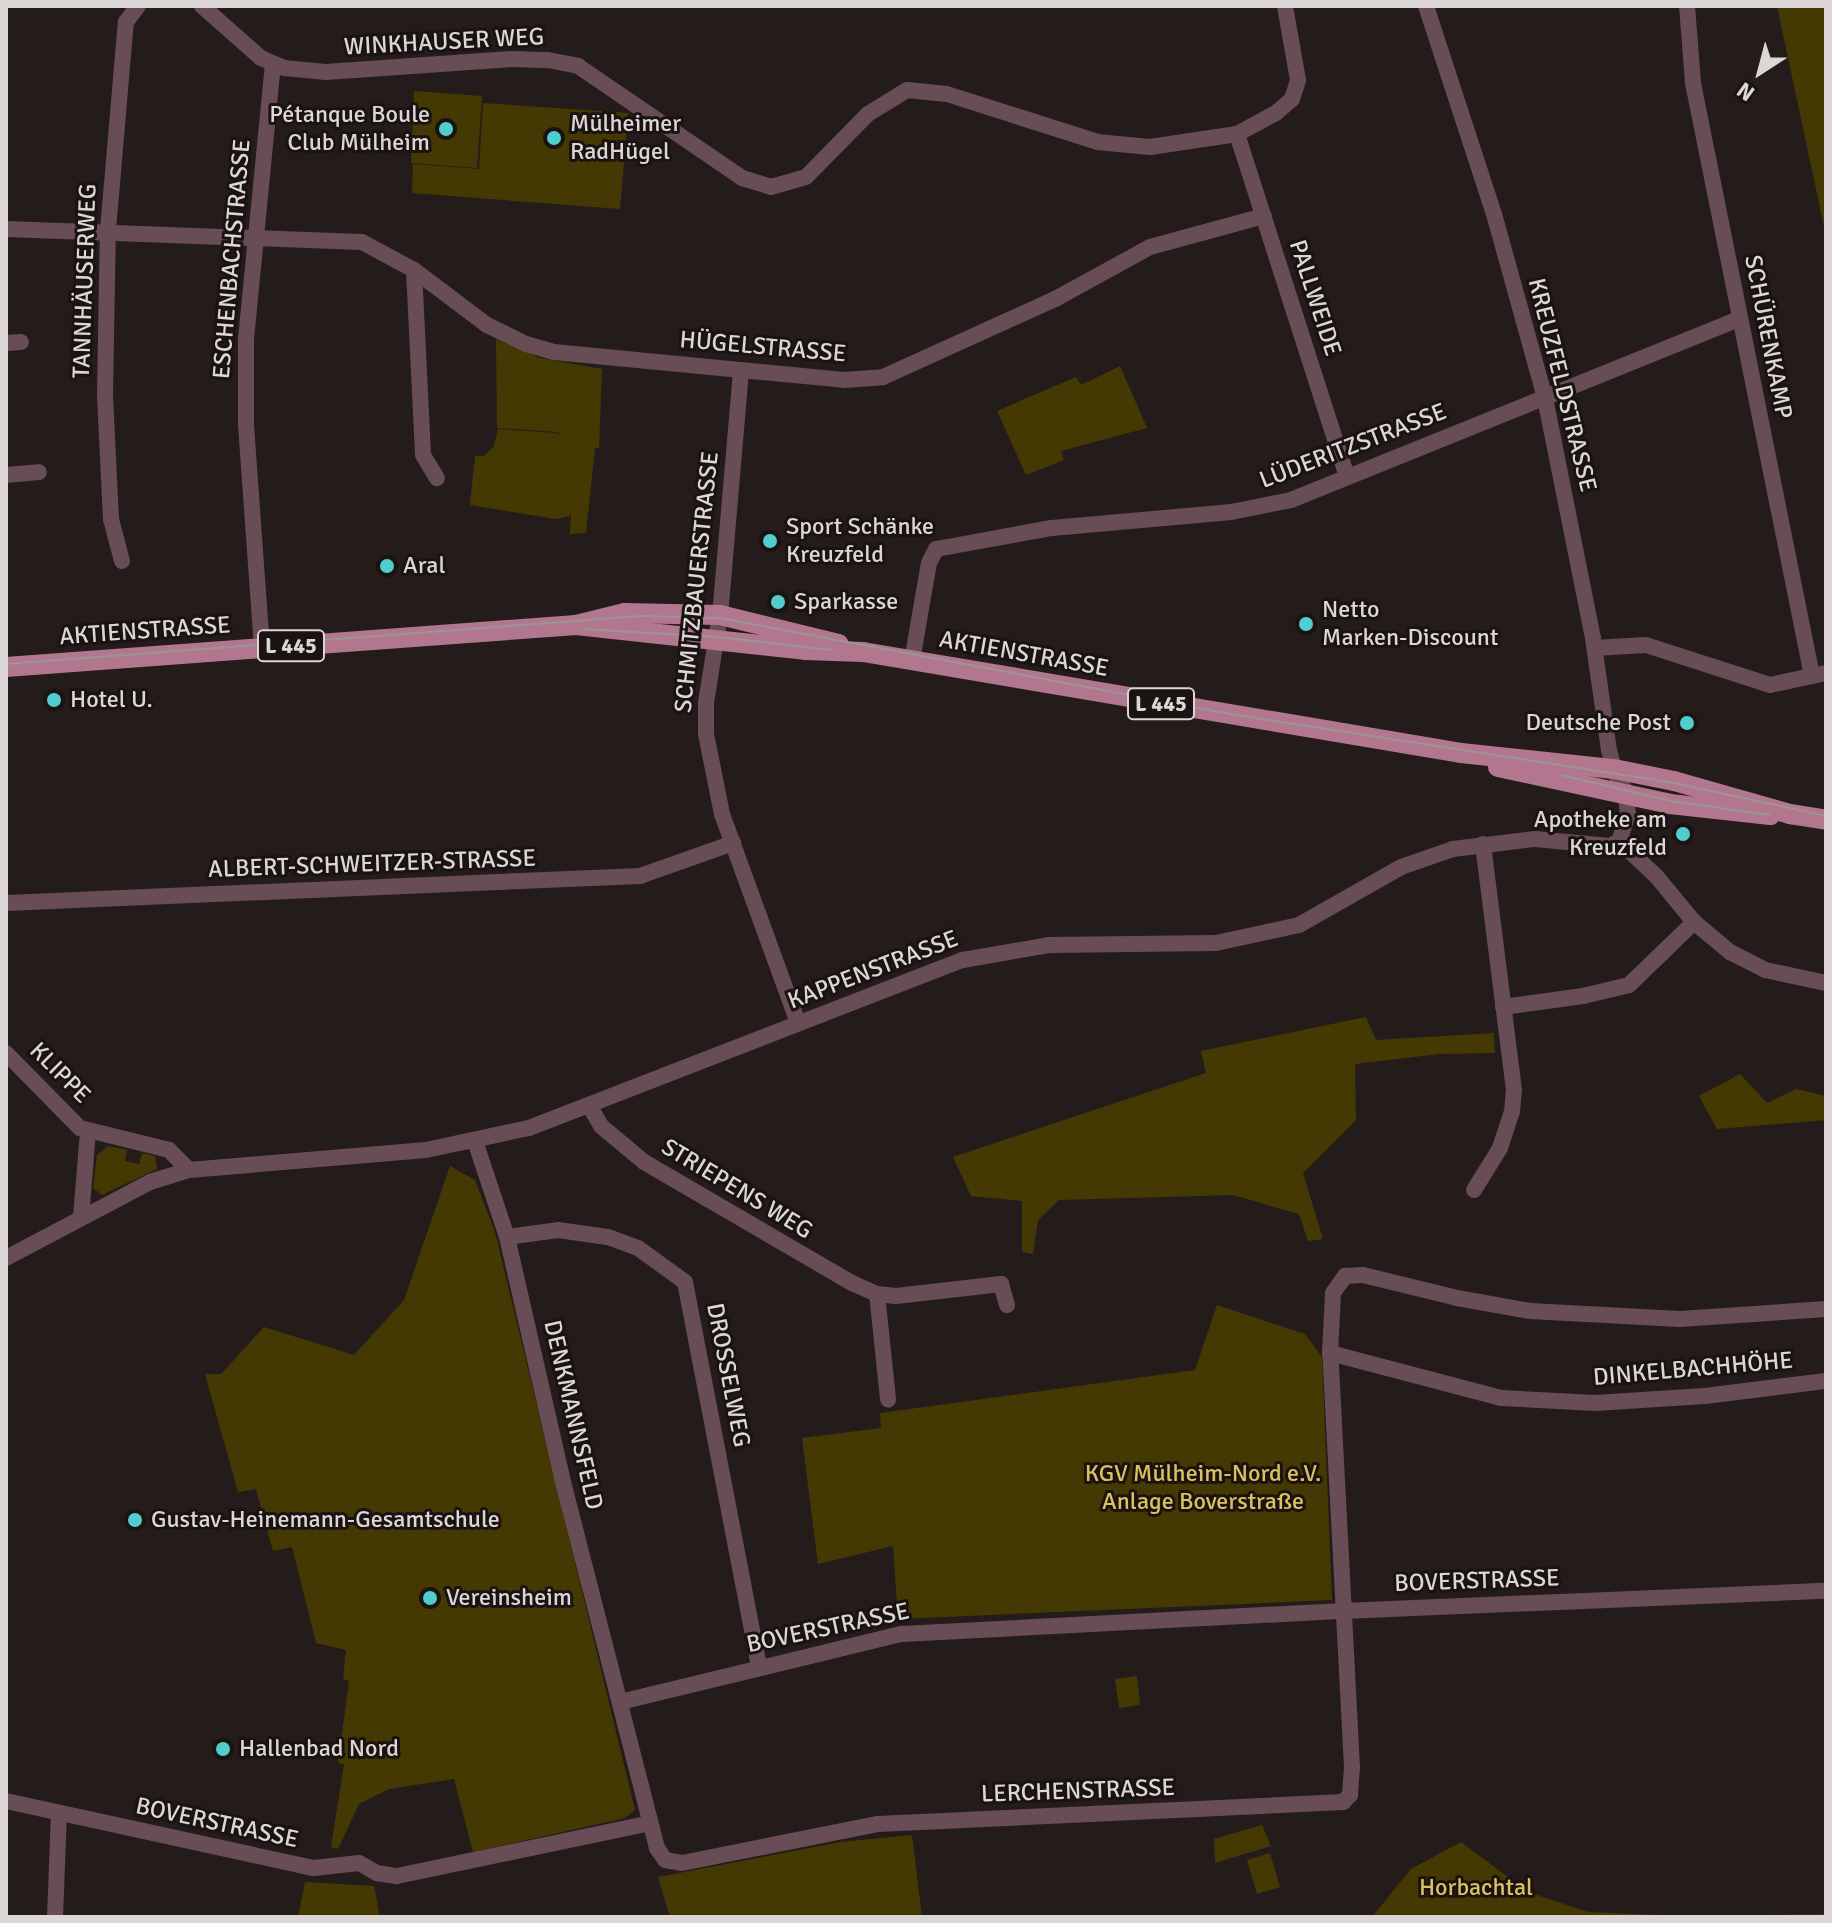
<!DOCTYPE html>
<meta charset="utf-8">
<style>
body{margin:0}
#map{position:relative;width:1832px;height:1923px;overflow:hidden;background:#241c1b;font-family:Signika,sans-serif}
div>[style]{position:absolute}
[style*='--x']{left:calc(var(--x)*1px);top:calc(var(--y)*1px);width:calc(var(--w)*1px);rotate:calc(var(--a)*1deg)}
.green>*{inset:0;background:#453903}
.minor>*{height:16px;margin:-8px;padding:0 8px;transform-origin:8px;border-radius:8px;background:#684c56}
.major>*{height:20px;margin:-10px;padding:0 10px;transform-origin:10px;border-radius:10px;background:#b2778e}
.tram>*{height:2px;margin:-1px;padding:0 1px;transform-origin:1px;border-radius:1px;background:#9b9594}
.dots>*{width:22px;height:22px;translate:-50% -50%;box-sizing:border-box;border:4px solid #1a1312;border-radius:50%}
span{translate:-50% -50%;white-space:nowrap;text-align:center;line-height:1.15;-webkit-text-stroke:6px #1a1312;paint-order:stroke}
.shield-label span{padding:2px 6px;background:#1a1312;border:2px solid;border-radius:6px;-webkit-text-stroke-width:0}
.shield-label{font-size:22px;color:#dcd7d6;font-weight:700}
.street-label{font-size:24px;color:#dcd7d6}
.poi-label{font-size:24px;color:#dcd7d6}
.right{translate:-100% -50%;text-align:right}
.left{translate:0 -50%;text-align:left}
.park-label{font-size:24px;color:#dbc25f}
.frame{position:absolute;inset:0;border:8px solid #dcd7d6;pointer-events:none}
.north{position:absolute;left:1720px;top:32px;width:80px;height:80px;-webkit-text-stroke:6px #1a1312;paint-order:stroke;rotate:216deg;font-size:22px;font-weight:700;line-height:32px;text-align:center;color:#dcd7d6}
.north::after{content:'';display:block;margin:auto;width:28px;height:36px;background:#dcd7d6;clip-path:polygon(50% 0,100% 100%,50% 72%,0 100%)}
</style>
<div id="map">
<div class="green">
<div style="clip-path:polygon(1777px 6px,1826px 6px,1826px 236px)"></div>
<div style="clip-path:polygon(414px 91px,482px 96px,477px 168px,411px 163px)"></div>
<div style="clip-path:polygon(483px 103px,628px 113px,620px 209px,412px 193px,413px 164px,479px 169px)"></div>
<div style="clip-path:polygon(496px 339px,540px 358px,602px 369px,599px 448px,595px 448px,586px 533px,570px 534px,571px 510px,570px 516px,556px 519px,470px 505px,475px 456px,484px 456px,494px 446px,498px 429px,557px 433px,562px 437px,558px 432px,497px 428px)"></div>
<div style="clip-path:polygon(1120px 366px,1147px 428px,1061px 451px,1064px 460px,1026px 475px,997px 411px,1076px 377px,1081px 385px)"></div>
<div style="clip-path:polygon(1366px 1017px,1376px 1040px,1494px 1033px,1495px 1053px,1439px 1054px,1355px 1064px,1356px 1120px,1303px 1173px,1323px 1239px,1308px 1241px,1299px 1214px,1233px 1195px,1059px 1200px,1038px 1220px,1033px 1254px,1022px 1252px,1022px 1201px,971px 1196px,953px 1157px,1206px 1073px,1201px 1051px)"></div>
<div style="clip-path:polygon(1740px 1074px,1767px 1103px,1796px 1089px,1826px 1096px,1826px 1120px,1717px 1129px,1699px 1096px)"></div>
<div style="clip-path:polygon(108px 1146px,127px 1150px,125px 1161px,139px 1164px,142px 1153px,155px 1156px,157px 1169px,102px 1195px,93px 1188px,97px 1155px)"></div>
<div style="clip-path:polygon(450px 1166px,475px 1180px,495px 1232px,635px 1810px,625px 1818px,473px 1852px,454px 1779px,389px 1789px,359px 1804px,338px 1849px,331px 1847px,344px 1764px,338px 1763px,349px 1681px,343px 1679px,346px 1650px,316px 1643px,292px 1547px,273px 1551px,256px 1489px,238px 1492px,205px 1374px,221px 1374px,264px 1327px,354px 1355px,404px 1300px)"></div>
<div style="clip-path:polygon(1217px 1305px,1305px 1334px,1322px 1357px,1332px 1600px,898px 1619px,893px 1546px,818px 1564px,802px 1438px,881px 1428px,880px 1413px,1195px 1370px)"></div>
<div style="clip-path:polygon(1137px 1676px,1140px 1705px,1119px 1708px,1115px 1679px)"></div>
<div style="clip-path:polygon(1262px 1825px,1271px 1846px,1215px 1863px,1214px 1839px)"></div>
<div style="clip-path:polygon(912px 1835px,922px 1917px,670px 1917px,658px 1877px,841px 1842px)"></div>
<div style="clip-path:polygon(1461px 1842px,1528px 1892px,1588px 1912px,1687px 1916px,1826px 1914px,1826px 1917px,1372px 1917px,1411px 1869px)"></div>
<div style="clip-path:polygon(1270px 1853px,1280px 1887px,1257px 1894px,1247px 1860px)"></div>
<div style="clip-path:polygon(305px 1882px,374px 1886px,380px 1917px,298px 1917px)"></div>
</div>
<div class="minor">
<div style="--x:202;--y:6;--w:79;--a:41.4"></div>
<div style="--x:261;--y:58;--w:25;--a:23"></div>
<div style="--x:284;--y:68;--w:42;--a:5.4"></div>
<div style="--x:326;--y:72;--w:187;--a:-4"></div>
<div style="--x:513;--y:59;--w:35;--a:2"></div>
<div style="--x:548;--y:60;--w:31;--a:11"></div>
<div style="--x:578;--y:66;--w:199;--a:34.3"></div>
<div style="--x:742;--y:178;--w:30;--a:17"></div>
<div style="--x:771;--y:187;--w:36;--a:-16"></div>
<div style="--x:806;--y:177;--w:88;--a:-45.5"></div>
<div style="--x:868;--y:114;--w:46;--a:-31.6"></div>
<div style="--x:907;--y:90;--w:40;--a:5.7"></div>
<div style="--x:947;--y:94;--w:157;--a:17.7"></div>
<div style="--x:1097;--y:142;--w:53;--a:5.4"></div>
<div style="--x:1150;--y:147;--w:88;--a:-8.5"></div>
<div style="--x:1237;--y:134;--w:44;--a:-28.3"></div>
<div style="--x:1276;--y:113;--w:21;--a:-41"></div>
<div style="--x:1292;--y:99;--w:20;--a:-72"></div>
<div style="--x:1298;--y:80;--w:75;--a:-100"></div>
<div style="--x:1426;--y:6;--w:219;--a:71.9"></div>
<div style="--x:1494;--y:214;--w:191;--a:74.5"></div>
<div style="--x:1545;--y:398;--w:245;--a:78.7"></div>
<div style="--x:1593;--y:638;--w:113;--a:81.9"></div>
<div style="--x:1609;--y:750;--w:24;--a:75"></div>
<div style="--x:1615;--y:773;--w:20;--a:60"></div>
<div style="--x:1625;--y:790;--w:24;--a:83"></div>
<div style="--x:1628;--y:814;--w:28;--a:108"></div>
<div style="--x:1687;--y:6;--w:77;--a:85.5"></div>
<div style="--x:1693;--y:83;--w:605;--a:78.65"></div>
<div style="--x:1237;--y:134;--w:360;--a:72.2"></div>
<div style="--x:6;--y:229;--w:356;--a:2.1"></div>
<div style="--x:362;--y:242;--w:59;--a:28.3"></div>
<div style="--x:414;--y:270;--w:91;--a:37"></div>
<div style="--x:487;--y:325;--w:43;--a:26"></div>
<div style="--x:526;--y:344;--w:29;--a:16"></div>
<div style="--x:554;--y:352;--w:291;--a:5.5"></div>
<div style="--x:844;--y:380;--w:39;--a:-4"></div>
<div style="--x:883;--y:377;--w:191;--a:-24.4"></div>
<div style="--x:1057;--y:298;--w:106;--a:-28.7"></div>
<div style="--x:1150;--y:247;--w:118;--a:-15.2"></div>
<div style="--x:414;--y:270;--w:185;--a:87.2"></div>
<div style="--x:423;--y:455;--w:27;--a:59"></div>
<div style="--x:6;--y:343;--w:15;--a:-4"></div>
<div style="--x:741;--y:371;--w:245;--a:94.9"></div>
<div style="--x:720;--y:615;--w:88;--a:99.1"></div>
<div style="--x:706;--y:702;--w:32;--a:90"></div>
<div style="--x:706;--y:734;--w:82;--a:78.7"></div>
<div style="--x:722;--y:814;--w:222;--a:70"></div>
<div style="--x:6;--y:475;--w:33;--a:-5"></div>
<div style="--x:122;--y:561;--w:43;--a:-104.7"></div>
<div style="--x:111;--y:519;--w:124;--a:-92.8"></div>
<div style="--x:105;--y:395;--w:165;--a:-89"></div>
<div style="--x:108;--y:230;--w:209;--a:-85.1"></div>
<div style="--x:126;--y:22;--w:20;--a:-53"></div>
<div style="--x:262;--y:648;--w:224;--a:-94.1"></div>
<div style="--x:246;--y:425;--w:86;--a:-90"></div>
<div style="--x:246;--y:339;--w:275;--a:-84.4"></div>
<div style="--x:1595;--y:648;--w:51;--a:-3.4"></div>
<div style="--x:1646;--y:645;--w:130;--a:17.9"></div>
<div style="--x:1770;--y:685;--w:57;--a:-12.1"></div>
<div style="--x:912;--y:661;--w:99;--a:-80.2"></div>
<div style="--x:929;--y:563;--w:16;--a:-63"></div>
<div style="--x:936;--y:549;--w:118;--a:-10.3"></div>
<div style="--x:1052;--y:528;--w:180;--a:-5.1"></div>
<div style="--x:1231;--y:512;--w:61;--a:-11.3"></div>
<div style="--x:1291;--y:500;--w:484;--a:-22"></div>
<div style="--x:1619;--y:841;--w:52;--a:43.5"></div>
<div style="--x:1657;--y:877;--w:58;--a:50.6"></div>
<div style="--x:1694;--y:922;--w:47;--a:39.8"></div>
<div style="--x:1730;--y:952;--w:39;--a:27"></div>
<div style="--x:1765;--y:970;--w:62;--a:12"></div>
<div style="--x:6;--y:903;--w:635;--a:-2.44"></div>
<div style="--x:640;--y:876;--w:99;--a:-19.5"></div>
<div style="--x:1503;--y:1007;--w:81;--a:-7.8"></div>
<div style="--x:1583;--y:996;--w:47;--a:-13.4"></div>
<div style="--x:1629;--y:985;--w:91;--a:-44.1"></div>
<div style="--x:6;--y:1053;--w:105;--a:45.4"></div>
<div style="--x:80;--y:1128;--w:92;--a:13.9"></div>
<div style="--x:169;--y:1150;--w:28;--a:45"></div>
<div style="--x:589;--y:1105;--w:24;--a:60"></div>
<div style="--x:601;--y:1126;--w:56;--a:39.9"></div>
<div style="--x:644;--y:1162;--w:241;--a:30.2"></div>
<div style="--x:852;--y:1283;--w:27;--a:24"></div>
<div style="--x:877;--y:1294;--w:19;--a:6"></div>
<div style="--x:896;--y:1296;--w:106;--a:-6.5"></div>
<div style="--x:1001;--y:1284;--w:22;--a:74"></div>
<div style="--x:475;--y:1141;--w:101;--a:71.6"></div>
<div style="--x:507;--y:1237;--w:247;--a:77.1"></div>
<div style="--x:562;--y:1478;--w:382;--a:75.6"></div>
<div style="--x:657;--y:1848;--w:14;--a:56"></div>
<div style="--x:665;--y:1860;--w:17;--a:10"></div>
<div style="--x:682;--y:1863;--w:200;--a:-11.3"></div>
<div style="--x:878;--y:1824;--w:466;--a:-2.7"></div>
<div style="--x:1343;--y:1802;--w:10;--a:-45"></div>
<div style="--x:1350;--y:1795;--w:28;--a:-86"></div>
<div style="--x:1352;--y:1767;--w:415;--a:-93"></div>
<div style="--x:1330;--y:1353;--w:60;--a:-87.1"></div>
<div style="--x:1333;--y:1293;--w:21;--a:-55"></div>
<div style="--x:1345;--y:1276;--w:18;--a:-3"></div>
<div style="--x:1363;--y:1275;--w:97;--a:13.7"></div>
<div style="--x:1457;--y:1298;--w:74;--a:10.1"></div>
<div style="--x:1530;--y:1311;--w:150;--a:3.1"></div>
<div style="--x:1680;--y:1319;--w:146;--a:-3.9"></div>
<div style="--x:1474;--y:1190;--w:49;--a:-58.2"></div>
<div style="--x:1500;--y:1148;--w:38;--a:-72"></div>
<div style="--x:1512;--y:1112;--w:22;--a:-85"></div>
<div style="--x:1514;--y:1090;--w:248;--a:-97.2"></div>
<div style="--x:81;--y:1217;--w:85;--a:-85.3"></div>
<div style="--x:507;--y:1237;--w:51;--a:-7.8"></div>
<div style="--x:558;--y:1230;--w:50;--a:8"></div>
<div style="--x:608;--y:1237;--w:32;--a:20"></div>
<div style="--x:638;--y:1248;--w:58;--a:35.9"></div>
<div style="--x:685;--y:1282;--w:391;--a:79.1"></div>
<div style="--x:6;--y:1258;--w:163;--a:-27.8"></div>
<div style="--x:150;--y:1182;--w:41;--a:-17.1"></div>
<div style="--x:189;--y:1170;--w:238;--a:-4.8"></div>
<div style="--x:426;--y:1150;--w:105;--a:-12.1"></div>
<div style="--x:529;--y:1128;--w:465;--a:-21.2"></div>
<div style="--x:963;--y:960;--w:87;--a:-9.9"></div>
<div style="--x:1049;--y:945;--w:167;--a:-0.7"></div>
<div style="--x:1216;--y:943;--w:85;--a:-12.2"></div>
<div style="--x:1299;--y:925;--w:117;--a:-29.6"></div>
<div style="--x:1401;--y:867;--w:55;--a:-19.1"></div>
<div style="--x:1453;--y:849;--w:83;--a:-7"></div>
<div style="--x:1535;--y:839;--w:75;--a:5.3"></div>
<div style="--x:1610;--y:846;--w:10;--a:-29"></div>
<div style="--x:877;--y:1294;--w:106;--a:84"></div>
<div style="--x:1330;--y:1353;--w:177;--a:14.7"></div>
<div style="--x:1501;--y:1398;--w:94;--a:3"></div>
<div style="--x:1595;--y:1403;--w:110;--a:-3.6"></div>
<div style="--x:1705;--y:1396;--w:122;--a:-7.1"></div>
<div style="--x:620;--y:1702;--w:290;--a:-13.6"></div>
<div style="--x:902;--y:1634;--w:442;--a:-3"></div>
<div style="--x:1343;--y:1611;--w:483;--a:-2.4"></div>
<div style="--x:6;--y:1801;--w:315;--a:12.3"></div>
<div style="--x:314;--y:1868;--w:45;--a:-6.3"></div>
<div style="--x:359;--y:1863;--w:21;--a:29"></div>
<div style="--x:377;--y:1873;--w:20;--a:9"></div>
<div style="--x:397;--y:1876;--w:258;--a:-11.8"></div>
<div style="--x:55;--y:1917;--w:103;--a:-87.8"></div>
</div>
<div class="major">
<div style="--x:576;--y:625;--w:230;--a:6.2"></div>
<div style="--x:805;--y:650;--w:58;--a:2"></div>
<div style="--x:863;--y:652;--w:606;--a:9.59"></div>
<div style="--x:1461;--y:753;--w:154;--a:6"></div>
<div style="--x:1614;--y:769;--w:61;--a:11.3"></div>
<div style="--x:1674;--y:781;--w:121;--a:15.9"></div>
<div style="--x:1790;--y:814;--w:36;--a:9"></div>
<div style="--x:6;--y:667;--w:572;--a:-4.21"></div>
<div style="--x:576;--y:625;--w:49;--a:-14"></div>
<div style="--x:624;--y:613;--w:96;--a:1.2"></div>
<div style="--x:720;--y:615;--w:122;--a:13.7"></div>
<div style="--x:1498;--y:767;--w:176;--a:12.1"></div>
<div style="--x:1670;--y:804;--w:101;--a:6.3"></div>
</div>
<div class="tram">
<div style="--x:584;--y:629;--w:133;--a:3.4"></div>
<div style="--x:717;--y:637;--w:115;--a:6.5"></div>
<div style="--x:6;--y:664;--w:637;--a:-4.32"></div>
<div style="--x:641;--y:616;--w:79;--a:1.5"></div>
<div style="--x:720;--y:618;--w:519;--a:10.66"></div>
<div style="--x:1230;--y:714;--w:449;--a:8.8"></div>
<div style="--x:1674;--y:783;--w:156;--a:12.2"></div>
<div style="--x:1561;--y:775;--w:113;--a:13.3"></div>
<div style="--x:1671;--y:801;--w:99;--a:8.1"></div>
</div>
<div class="dots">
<div style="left:446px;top:129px;background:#52cdce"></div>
<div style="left:554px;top:138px;background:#52cdce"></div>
<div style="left:770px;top:541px;background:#52cdce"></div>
<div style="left:387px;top:566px;background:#52cdce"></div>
<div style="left:778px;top:602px;background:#52cdce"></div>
<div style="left:1306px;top:624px;background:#52cdce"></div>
<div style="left:54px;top:700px;background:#52cdce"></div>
<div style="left:1687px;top:723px;background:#52cdce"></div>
<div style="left:1683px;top:834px;background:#52cdce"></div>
<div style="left:135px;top:1520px;background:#52cdce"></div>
<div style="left:430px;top:1598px;background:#52cdce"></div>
<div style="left:223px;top:1749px;background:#52cdce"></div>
</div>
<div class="shield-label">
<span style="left:291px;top:646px">L 445</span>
<span style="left:1161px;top:704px">L 445</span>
</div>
<div class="street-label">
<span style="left:444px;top:42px;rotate:-3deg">WINKHAUSER WEG</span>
<span style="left:232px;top:259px;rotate:-85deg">ESCHENBACHSTRASSE</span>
<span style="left:85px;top:281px;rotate:-88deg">TANNHÄUSERWEG</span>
<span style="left:1315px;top:298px;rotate:72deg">PALLWEIDE</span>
<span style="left:1768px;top:337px;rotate:79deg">SCHÜRENKAMP</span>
<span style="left:763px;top:347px;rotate:5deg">HÜGELSTRASSE</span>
<span style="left:1562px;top:385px;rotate:76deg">KREUZFELDSTRASSE</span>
<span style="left:1353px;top:446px;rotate:-21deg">LÜDERITZSTRASSE</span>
<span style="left:697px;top:582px;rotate:-84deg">SCHMITZBAUERSTRASSE</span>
<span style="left:145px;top:631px;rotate:-4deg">AKTIENSTRASSE</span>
<span style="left:1024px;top:654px;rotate:10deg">AKTIENSTRASSE</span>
<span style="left:372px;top:864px;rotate:-2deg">ALBERT-SCHWEITZER-STRASSE</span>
<span style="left:873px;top:970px;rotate:-21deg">KAPPENSTRASSE</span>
<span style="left:60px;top:1073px;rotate:45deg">KLIPPE</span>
<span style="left:737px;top:1189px;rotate:31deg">STRIEPENS WEG</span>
<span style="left:1693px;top:1369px;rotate:-5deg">DINKELBACHHÖHE</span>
<span style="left:728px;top:1375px;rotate:79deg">DROSSELWEG</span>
<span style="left:573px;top:1415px;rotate:77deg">DENKMANNSFELD</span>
<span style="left:1477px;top:1581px;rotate:-2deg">BOVERSTRASSE</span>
<span style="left:828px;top:1628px;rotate:-12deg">BOVERSTRASSE</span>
<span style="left:1078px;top:1791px;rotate:-2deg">LERCHENSTRASSE</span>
<span style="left:217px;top:1823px;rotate:12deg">BOVERSTRASSE</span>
</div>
<div class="poi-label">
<span class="right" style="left:430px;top:129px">Pétanque Boule<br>Club Mülheim</span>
<span class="left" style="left:570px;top:138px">Mülheimer<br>RadHügel</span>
<span class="left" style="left:786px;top:541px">Sport Schänke<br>Kreuzfeld</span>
<span class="left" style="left:403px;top:566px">Aral</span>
<span class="left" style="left:794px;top:602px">Sparkasse</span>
<span class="left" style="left:1322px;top:624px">Netto<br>Marken-Discount</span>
<span class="left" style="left:70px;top:700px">Hotel U.</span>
<span class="right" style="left:1671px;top:723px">Deutsche Post</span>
<span class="right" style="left:1667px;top:834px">Apotheke am<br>Kreuzfeld</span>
<span class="left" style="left:151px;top:1520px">Gustav-Heinemann-Gesamtschule</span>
<span class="left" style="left:446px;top:1598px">Vereinsheim</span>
<span class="left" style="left:239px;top:1749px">Hallenbad Nord</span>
</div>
<div class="park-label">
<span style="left:1203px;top:1488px">KGV Mülheim-Nord e.V.<br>Anlage Boverstraße</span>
<span style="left:1476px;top:1888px">Horbachtal</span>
</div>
<div class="frame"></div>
<div class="north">N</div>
</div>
